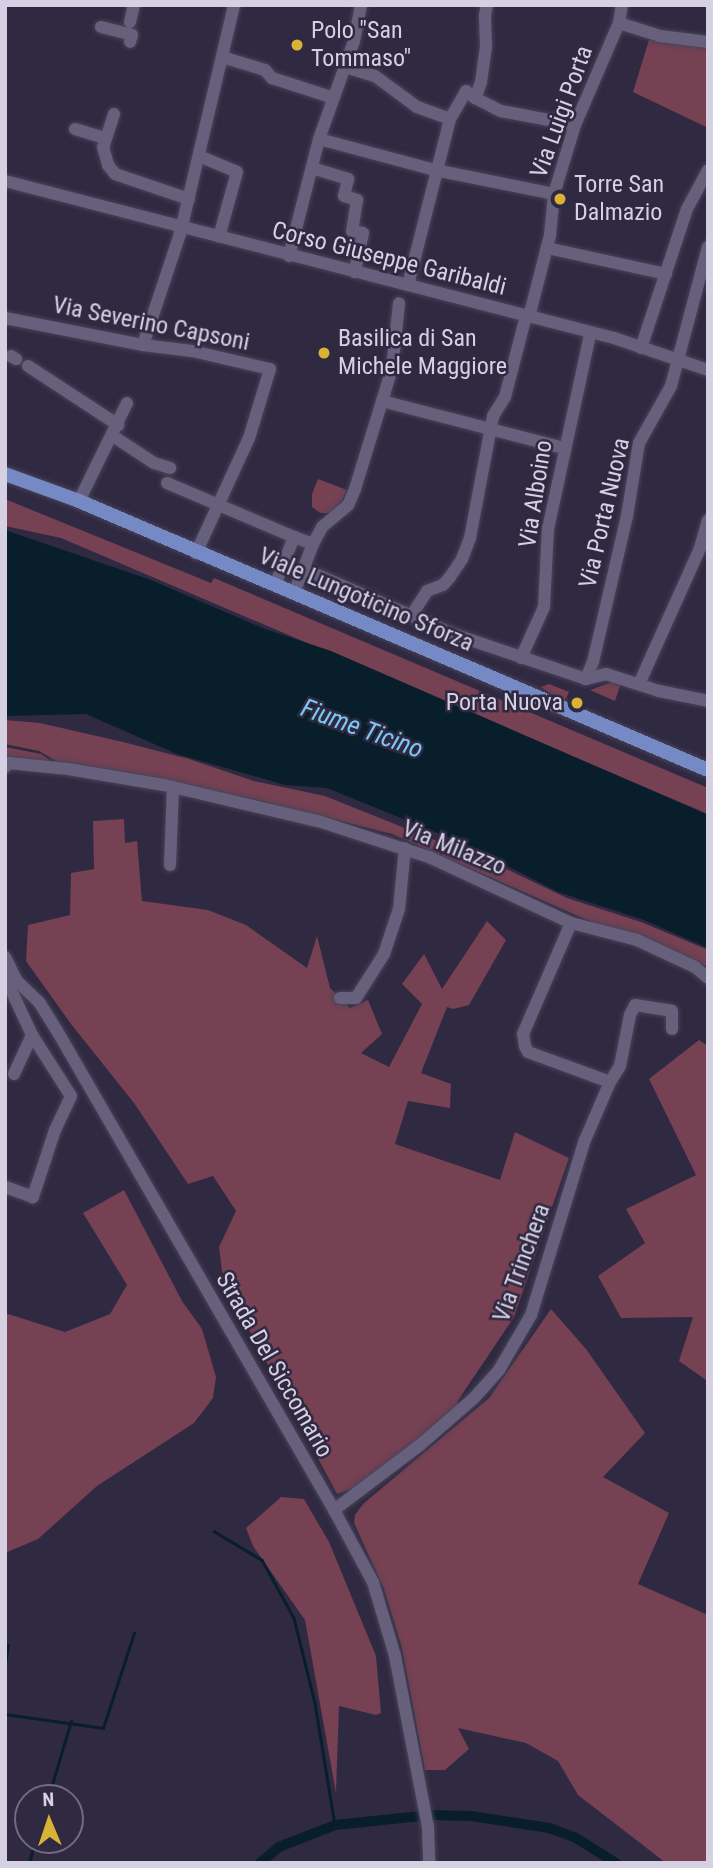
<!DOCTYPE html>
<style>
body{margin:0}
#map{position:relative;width:713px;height:1868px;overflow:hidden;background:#2f2942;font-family:"Roboto Condensed",sans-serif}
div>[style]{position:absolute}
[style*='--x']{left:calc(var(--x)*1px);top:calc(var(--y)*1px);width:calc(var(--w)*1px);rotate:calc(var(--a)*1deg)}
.green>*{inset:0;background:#754153}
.water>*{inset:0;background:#081f2b}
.stream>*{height:2.5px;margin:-1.25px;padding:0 1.25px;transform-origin:1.25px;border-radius:1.25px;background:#081f2b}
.canal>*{height:10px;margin:-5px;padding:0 5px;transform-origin:5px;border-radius:5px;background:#081f2b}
.roads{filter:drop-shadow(0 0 2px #494358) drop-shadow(0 0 2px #494358)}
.minor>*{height:12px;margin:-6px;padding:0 6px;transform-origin:6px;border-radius:6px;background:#67607d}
.major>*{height:14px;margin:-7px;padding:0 7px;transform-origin:7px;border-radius:7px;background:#7589c4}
.dots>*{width:19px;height:19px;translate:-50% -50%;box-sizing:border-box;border:4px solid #2f2942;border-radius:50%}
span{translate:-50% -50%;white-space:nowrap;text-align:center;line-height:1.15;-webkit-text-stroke:5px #2f2942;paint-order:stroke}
.poi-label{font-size:24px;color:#d5d1e2}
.left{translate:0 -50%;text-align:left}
.right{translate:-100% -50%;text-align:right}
.street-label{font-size:24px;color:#d5d1e2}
.water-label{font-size:26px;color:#7ac9f3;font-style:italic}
.frame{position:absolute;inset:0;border:7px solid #d5d1e2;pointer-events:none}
.north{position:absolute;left:14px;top:1784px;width:70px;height:70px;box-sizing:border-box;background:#2f2942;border:2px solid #716c82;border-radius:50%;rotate:358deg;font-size:19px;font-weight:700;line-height:28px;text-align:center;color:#d5d1e2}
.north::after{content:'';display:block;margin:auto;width:24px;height:32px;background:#d9b434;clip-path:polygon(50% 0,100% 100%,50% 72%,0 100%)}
</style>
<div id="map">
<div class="green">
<div style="clip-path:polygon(649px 40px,708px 46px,708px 128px,633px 92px)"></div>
<div style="clip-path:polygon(318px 479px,347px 490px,342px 501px,331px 513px,320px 513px,312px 507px,312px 494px)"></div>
<div style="clip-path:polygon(5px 499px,211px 583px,214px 578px,708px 788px,708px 814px,61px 538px,5px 526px)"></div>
<div style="clip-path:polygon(615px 681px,621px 683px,615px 701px,590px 690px)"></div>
<div style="clip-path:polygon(549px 684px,569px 692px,564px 703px,541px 687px)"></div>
<div style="clip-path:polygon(5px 720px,40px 723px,123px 742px,189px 759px,254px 781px,325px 796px,502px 867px,567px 898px,641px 922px,706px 949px,708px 967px,641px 937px,594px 923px,392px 834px,253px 799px,61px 764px,39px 751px,5px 744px)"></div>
<div style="clip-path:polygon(5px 747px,41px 754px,58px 766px,5px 761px)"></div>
<div style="clip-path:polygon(124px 819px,125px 843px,137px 841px,142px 901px,208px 910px,246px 925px,307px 968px,317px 936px,330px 988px,350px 1008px,368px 1000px,382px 1034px,361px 1053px,389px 1067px,422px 1004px,402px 984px,424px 954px,442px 989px,487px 921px,506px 940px,469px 1005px,453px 1009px,447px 1007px,421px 1073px,451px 1084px,450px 1108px,408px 1101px,395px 1144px,500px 1180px,515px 1132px,569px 1158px,514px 1317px,457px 1402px,461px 1405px,394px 1460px,357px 1487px,337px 1494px,239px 1311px,222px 1271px,219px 1247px,236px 1211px,213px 1176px,188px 1184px,134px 1103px,71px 1024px,26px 961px,28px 925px,70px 915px,71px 873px,94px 869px,93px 821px)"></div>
<div style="clip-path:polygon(699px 1040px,708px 1046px,706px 1380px,679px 1361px,693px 1317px,621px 1318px,598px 1276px,645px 1243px,626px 1209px,696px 1175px,649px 1079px)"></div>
<div style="clip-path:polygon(124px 1190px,182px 1301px,202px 1329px,216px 1377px,213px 1398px,194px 1423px,97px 1486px,38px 1539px,5px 1553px,5px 1313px,65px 1332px,110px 1314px,127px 1285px,83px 1213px)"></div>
<div style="clip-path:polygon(551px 1309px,586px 1349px,645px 1433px,603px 1477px,669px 1513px,638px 1584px,708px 1615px,708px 1863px,666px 1863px,578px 1795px,558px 1761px,526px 1743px,458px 1728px,469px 1749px,445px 1770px,425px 1770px,402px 1648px,384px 1589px,354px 1523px,355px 1515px,363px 1504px,489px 1398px)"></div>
<div style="clip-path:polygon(281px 1497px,304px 1499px,329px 1542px,376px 1656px,381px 1713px,376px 1715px,339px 1706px,336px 1793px,305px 1620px,253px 1546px,246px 1528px)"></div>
</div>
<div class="water">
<div style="clip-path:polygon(5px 530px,151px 580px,265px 629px,331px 651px,708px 815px,708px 948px,644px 920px,558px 892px,467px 845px,327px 788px,285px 785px,177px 754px,86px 714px,5px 716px)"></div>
</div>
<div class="stream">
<div style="--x:214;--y:1531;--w:56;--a:31.1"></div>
<div style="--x:262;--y:1560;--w:66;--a:61.1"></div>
<div style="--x:294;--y:1618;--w:88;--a:76.1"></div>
<div style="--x:315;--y:1703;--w:124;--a:80.7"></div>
<div style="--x:5;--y:1664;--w:19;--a:-81"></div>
<div style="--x:5;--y:1714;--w:99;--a:8.1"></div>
<div style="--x:103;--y:1728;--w:100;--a:-71.9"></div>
<div style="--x:48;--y:1798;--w:80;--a:-73.4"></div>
<div style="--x:29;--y:1863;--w:24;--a:-75"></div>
</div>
<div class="canal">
<div style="--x:260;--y:1863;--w:25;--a:-40"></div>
<div style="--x:279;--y:1847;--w:60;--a:-21.4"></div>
<div style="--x:335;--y:1825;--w:96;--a:-6"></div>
<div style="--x:430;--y:1815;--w:41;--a:1.4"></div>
<div style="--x:471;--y:1816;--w:79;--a:8.7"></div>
<div style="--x:549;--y:1828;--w:29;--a:20"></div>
<div style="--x:576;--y:1838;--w:47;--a:32"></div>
</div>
<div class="roads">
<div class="minor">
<div style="--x:130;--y:22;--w:17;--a:-77"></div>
<div style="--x:619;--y:23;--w:43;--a:17.6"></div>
<div style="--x:660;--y:36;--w:48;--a:7.1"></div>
<div style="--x:101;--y:27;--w:32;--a:14"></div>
<div style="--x:132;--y:35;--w:7;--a:106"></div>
<div style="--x:222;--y:57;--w:45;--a:16.8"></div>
<div style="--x:265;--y:70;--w:11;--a:49"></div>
<div style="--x:272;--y:78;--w:65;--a:17.9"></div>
<div style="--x:345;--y:67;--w:31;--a:17"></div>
<div style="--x:375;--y:76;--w:52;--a:36.4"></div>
<div style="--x:417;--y:107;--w:35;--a:20"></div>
<div style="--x:475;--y:98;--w:29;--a:27"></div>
<div style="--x:501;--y:111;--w:75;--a:10.7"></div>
<div style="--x:114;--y:114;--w:35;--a:108"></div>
<div style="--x:103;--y:147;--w:19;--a:74"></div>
<div style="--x:108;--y:165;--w:11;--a:52"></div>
<div style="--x:115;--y:174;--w:78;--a:18.7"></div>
<div style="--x:75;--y:129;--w:30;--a:17"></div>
<div style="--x:319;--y:139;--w:120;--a:15"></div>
<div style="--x:435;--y:170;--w:121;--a:11.4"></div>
<div style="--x:199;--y:156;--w:41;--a:22.8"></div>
<div style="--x:237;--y:172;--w:67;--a:105.5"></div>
<div style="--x:312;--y:168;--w:38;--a:17"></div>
<div style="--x:348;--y:179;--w:17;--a:103"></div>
<div style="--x:344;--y:196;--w:14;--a:17"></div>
<div style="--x:357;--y:200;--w:31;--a:99"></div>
<div style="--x:352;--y:231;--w:11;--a:10"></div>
<div style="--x:363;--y:233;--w:40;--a:102"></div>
<div style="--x:5;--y:181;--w:629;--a:14.46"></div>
<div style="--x:614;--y:338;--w:99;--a:18.8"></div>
<div style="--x:547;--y:248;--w:122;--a:12.3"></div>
<div style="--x:289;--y:256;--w:121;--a:-75.6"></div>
<div style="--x:319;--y:139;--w:104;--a:-70.3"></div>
<div style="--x:354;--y:41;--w:37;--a:-79"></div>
<div style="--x:408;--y:285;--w:171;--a:-75.8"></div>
<div style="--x:450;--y:119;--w:32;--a:-60"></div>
<div style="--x:466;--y:91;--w:11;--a:38"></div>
<div style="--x:475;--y:98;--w:17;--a:-69"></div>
<div style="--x:481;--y:82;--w:36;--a:-82"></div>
<div style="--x:486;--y:46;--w:31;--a:-92"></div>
<div style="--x:485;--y:15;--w:10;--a:-79"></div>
<div style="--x:529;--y:317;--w:85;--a:-75.6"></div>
<div style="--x:550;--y:235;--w:41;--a:-84.4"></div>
<div style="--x:554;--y:194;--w:72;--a:-73.1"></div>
<div style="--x:575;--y:125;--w:111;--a:-66.7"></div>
<div style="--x:619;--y:23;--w:18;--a:-81"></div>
<div style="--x:5;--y:318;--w:141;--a:11.1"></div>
<div style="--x:143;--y:345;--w:49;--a:7"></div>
<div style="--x:192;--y:351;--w:80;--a:13"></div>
<div style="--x:270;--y:369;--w:72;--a:106.9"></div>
<div style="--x:249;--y:438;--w:127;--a:114.7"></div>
<div style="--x:143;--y:345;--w:117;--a:-71.6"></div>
<div style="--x:180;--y:234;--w:235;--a:-76.7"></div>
<div style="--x:641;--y:348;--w:146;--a:-71.7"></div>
<div style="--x:687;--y:209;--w:44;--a:-61.7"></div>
<div style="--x:11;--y:356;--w:6;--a:31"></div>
<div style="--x:28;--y:366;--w:108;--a:33.2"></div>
<div style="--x:382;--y:401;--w:188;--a:14.5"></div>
<div style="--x:113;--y:436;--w:49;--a:33.4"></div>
<div style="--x:154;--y:463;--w:17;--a:17"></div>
<div style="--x:167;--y:483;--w:138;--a:23"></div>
<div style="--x:79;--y:501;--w:109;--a:-63.9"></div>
<div style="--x:313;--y:544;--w:19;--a:-62"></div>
<div style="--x:322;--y:527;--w:34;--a:-40"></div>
<div style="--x:348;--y:505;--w:17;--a:-66"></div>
<div style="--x:355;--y:489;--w:126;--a:-72.9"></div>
<div style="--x:392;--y:369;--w:66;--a:-83.9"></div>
<div style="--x:304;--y:569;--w:166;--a:23.5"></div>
<div style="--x:456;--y:635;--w:137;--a:18.7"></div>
<div style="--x:275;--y:585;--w:52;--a:-68.4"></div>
<div style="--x:294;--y:537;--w:20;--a:20"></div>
<div style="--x:313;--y:544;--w:53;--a:111.2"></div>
<div style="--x:411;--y:616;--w:30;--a:-57"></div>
<div style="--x:427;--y:591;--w:17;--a:-21"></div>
<div style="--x:443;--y:585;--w:11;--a:-49"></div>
<div style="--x:450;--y:577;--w:22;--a:-56"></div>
<div style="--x:462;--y:559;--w:22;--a:-69"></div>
<div style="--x:470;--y:538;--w:124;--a:-79.3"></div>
<div style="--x:493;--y:416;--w:22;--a:-58"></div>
<div style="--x:505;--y:397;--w:84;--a:-75.5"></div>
<div style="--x:521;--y:658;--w:56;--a:-65.7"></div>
<div style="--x:544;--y:607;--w:78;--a:-87.1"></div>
<div style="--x:548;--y:529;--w:199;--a:-77.8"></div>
<div style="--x:586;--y:679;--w:18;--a:-68"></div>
<div style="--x:593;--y:662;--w:150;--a:-76.9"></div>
<div style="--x:627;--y:516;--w:74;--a:-80.7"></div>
<div style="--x:639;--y:443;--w:65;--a:-60.7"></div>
<div style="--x:671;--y:386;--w:144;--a:-75.1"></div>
<div style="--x:586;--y:679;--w:21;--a:-14"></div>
<div style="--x:606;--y:674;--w:56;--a:17.8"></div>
<div style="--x:659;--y:691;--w:50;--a:11.5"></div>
<div style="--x:639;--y:684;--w:149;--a:-65.8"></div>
<div style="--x:700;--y:548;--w:29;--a:-74"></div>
<div style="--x:5;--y:767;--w:6;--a:-45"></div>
<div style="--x:9;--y:763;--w:59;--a:5.8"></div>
<div style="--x:68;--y:769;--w:97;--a:9.5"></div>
<div style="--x:164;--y:785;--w:158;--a:13.2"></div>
<div style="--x:318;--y:821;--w:117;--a:18"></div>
<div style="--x:429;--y:857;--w:157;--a:24.9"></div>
<div style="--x:571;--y:923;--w:68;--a:14.4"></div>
<div style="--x:637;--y:940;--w:64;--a:25"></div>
<div style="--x:695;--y:967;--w:17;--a:40"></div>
<div style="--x:170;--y:865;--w:78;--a:-87.8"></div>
<div style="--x:5;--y:957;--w:25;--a:64"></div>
<div style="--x:16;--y:980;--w:32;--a:44"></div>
<div style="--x:39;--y:1002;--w:32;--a:58"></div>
<div style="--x:56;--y:1029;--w:556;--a:59.97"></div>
<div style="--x:334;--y:1510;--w:82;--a:61.6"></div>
<div style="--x:373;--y:1582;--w:77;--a:73.4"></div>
<div style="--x:395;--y:1656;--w:175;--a:79.1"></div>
<div style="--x:428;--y:1828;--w:35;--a:88"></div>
<div style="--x:5;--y:977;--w:64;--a:65"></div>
<div style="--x:32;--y:1035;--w:72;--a:57.4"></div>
<div style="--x:71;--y:1096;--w:38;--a:115"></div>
<div style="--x:55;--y:1130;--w:71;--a:108.2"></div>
<div style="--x:33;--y:1197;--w:30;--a:-160"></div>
<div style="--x:340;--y:998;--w:16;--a:0"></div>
<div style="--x:356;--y:998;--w:52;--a:-57.5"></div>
<div style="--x:384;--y:954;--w:47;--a:-71.6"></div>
<div style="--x:399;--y:909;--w:61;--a:-84.4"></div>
<div style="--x:14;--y:1074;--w:43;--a:-65.2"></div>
<div style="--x:610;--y:1082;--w:19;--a:-58"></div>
<div style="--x:620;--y:1066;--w:52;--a:-78.9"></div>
<div style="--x:630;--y:1015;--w:11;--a:-63"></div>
<div style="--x:635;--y:1005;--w:37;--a:9"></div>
<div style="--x:672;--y:1011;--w:18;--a:90"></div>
<div style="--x:334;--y:1510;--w:108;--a:-37.1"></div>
<div style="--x:420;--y:1445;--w:72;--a:-41"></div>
<div style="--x:474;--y:1398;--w:38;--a:-48"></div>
<div style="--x:499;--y:1370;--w:64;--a:-59.8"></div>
<div style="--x:531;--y:1315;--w:183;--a:-72.9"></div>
<div style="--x:585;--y:1140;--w:63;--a:-66.7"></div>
<div style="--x:610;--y:1082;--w:87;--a:-159.9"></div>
<div style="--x:528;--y:1052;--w:7;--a:-117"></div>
<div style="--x:525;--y:1046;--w:12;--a:-99"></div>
<div style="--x:523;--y:1034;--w:121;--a:-66.6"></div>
</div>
<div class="major">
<div style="--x:5;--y:474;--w:79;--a:20"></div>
<div style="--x:79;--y:501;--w:684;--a:23.15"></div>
</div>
</div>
<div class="dots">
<div style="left:297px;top:45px;background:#d9b434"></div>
<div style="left:560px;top:199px;background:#d9b434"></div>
<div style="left:324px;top:353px;background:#d9b434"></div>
<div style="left:577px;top:703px;background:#d9b434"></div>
</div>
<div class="poi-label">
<span class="left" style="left:311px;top:45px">Polo "San<br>Tommaso"</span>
<span class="left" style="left:574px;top:199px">Torre San<br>Dalmazio</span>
<span class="left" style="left:338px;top:353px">Basilica di San<br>Michele Maggiore</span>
<span class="right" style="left:563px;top:703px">Porta Nuova</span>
</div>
<div class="street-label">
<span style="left:562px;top:112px;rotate:-70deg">Via Luigi Porta</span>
<span style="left:389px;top:259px;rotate:14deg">Corso Giuseppe Garibaldi</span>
<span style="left:151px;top:324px;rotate:11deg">Via Severino Capsoni</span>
<span style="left:536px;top:494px;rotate:-81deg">Via Alboino</span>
<span style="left:605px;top:513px;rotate:-77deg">Via Porta Nuova</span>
<span style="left:366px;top:600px;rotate:23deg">Viale Lungoticino Sforza</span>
<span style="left:454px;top:848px;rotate:22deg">Via Milazzo</span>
<span style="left:522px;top:1263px;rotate:-70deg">Via Trinchera</span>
<span style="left:274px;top:1365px;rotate:60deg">Strada Del Siccomario</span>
</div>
<div class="water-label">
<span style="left:362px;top:729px;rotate:20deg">Fiume Ticino</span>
</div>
<div class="frame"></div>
<div class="north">N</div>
</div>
